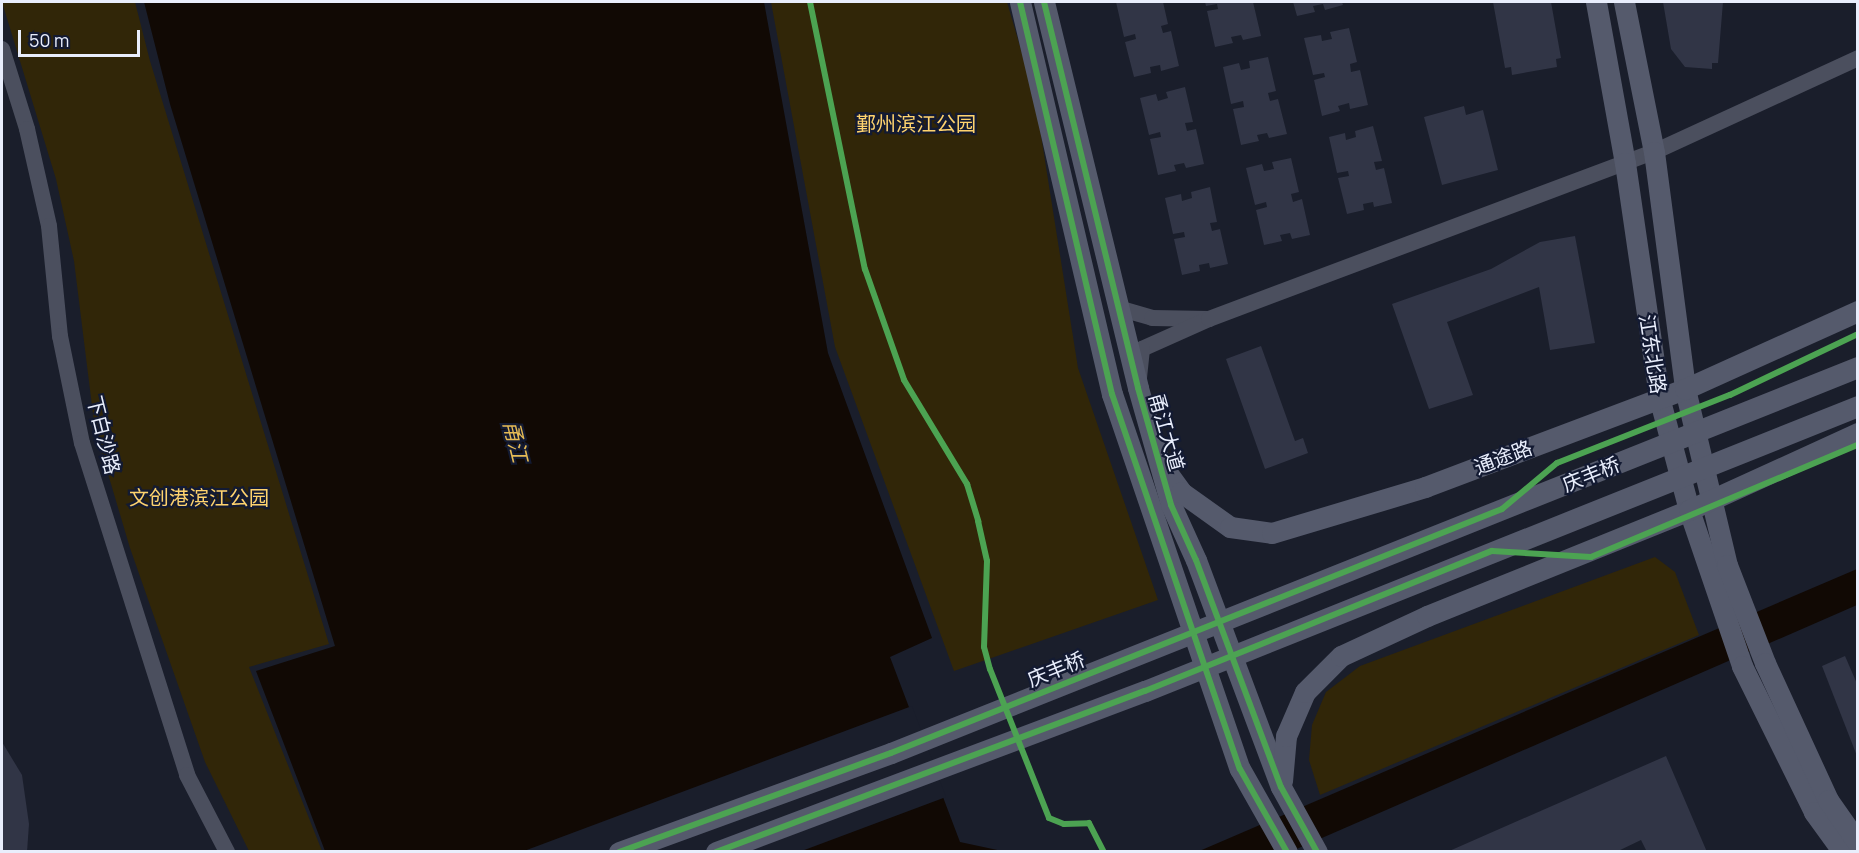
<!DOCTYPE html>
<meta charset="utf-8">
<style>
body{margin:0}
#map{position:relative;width:1859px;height:853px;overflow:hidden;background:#1a1e2b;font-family:Manrope,"Noto Sans SC",sans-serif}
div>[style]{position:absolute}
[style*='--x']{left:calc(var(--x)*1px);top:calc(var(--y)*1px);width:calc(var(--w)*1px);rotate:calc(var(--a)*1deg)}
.green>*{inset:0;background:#312608}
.water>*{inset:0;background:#110904}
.pier>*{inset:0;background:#1a1e2b}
.building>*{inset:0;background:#313546}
.minor>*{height:16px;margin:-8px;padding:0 8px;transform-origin:8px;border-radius:8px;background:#4b4f5e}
.major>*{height:21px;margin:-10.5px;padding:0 10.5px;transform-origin:10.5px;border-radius:10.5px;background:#555a6c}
.cycleway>*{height:6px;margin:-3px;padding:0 3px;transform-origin:3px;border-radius:3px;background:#4ca352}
span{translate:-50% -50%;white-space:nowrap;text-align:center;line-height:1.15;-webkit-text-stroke:4.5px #131a32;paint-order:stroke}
.park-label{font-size:20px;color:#fed36e}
.street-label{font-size:20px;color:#e9eefc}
.water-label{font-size:21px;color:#e6bb55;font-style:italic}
.frame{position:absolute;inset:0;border:3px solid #e9eefc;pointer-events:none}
.scale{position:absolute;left:18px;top:30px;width:122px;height:27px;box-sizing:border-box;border:3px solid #e9eefc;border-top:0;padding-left:8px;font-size:18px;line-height:21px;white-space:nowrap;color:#e9eefc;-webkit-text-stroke:4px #131a32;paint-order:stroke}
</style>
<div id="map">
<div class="green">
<div style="clip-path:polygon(2px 2px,135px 2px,150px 61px,329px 644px,249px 667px,322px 851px,249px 851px,205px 762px,130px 548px,95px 430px,74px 261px,56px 179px)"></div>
<div style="clip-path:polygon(771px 2px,1007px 2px,1035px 98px,1078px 368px,1158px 600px,954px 671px,835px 347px)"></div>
<div style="clip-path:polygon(1655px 557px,1675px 572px,1699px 635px,1320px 795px,1309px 760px,1312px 725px,1326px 692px,1360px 666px)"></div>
</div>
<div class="water">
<div style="clip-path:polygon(144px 2px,764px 2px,828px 353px,932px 638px,890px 657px,960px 842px,1002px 851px,325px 851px,256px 671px,335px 646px,170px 104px)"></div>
<div style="clip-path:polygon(1857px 569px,1857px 605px,1292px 851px,1197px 852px)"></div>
</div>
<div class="pier">
<div style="clip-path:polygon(912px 706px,946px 797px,799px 852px,524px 851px)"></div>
</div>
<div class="building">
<div style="clip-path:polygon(1116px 2px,1163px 2px,1168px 24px,1161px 26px,1163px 33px,1171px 31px,1179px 66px,1161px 71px,1160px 65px,1150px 67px,1151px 73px,1134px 77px,1125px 42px,1136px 39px,1135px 34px,1124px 37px)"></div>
<div style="clip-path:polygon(1205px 2px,1253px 2px,1261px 36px,1243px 40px,1241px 35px,1231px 37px,1233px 43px,1215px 47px,1207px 11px,1218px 9px,1217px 4px,1206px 6px)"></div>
<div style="clip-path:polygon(1293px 2px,1342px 2px,1343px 5px,1325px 10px,1323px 4px,1313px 6px,1315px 12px,1297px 16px)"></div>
<div style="clip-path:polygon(1493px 2px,1551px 2px,1561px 58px,1556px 59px,1557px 67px,1512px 75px,1511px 67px,1505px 68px)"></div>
<div style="clip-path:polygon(1663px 2px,1723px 2px,1718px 63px,1712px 63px,1712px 69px,1685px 67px,1671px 49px)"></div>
<div style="clip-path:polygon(1349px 28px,1357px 62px,1350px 64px,1351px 72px,1360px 70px,1368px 105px,1350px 109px,1349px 103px,1338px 106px,1340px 111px,1322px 116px,1314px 80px,1325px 77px,1324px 73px,1313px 75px,1304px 38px,1321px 35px,1322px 41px,1332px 39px,1330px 32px)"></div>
<div style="clip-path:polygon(1268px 57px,1276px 91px,1268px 93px,1270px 101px,1278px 99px,1287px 134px,1269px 138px,1267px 133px,1257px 135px,1259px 141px,1241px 145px,1233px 109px,1244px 107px,1243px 101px,1231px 104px,1223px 67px,1239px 63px,1241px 70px,1250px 68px,1249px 61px)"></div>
<div style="clip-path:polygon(1185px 87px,1193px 122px,1185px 123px,1187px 131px,1196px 129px,1204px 164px,1186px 168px,1184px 163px,1174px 165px,1176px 171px,1158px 175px,1150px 139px,1161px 137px,1160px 132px,1149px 135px,1140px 98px,1156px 94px,1158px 101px,1168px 98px,1166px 92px)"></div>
<div style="clip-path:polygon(1464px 106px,1466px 115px,1483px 110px,1498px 170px,1442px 185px,1424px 117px)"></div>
<div style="clip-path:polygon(1373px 126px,1382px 161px,1374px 162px,1376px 170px,1384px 168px,1392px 203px,1374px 207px,1373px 202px,1363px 204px,1364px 210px,1347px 214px,1338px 178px,1349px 176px,1348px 171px,1337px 173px,1329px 137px,1345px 133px,1346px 140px,1356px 137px,1355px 131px)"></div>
<div style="clip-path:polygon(1291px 158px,1299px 192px,1291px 194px,1293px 202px,1302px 199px,1310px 235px,1292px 239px,1290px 233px,1280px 235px,1282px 241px,1264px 245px,1256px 210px,1267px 207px,1266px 202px,1255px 205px,1246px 168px,1262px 164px,1264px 171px,1274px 169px,1272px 162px)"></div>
<div style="clip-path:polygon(1210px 187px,1217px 222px,1210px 223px,1212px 231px,1220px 229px,1228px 264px,1210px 268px,1209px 263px,1199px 265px,1200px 271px,1182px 275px,1174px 239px,1185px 237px,1184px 232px,1173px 234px,1165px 198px,1181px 194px,1182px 201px,1192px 198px,1191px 192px)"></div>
<div style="clip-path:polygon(1575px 236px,1595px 343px,1550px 350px,1539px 287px,1447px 322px,1473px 395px,1429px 409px,1392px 304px,1491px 269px,1540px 242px)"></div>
<div style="clip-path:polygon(1261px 346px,1295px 441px,1303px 438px,1308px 453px,1265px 469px,1226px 359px)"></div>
<div style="clip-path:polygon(1845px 656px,1858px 686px,1857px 756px,1822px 666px)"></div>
<div style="clip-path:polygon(2px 742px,22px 775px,29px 824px,27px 852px,2px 852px)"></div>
<div style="clip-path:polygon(1666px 756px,1707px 852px,1647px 852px,1641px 840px,1616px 852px,1447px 852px)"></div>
</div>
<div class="minor">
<div style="--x:2;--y:49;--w:84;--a:72.6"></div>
<div style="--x:27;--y:129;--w:99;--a:77.2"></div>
<div style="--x:49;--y:226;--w:111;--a:84.3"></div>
<div style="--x:60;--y:336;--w:109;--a:78.4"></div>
<div style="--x:82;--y:443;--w:348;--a:72.4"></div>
<div style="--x:187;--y:775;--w:87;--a:62.5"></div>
<div style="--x:1118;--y:308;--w:35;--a:16"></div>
<div style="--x:1152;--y:318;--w:57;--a:1"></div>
<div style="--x:1209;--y:319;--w:73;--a:155.9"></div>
<div style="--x:1142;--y:349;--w:29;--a:96"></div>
<div style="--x:1209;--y:319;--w:475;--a:-20.6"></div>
<div style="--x:1654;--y:152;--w:225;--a:-24.7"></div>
</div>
<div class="major">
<div style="--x:1020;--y:2;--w:403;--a:76.8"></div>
<div style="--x:1112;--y:394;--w:396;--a:71.2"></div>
<div style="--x:1240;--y:769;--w:95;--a:60.5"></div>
<div style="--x:1044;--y:2;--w:397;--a:76.3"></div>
<div style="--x:1138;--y:388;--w:122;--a:74.2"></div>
<div style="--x:1171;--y:505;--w:60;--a:65.6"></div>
<div style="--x:1196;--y:560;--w:242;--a:69.5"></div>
<div style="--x:1281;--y:787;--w:74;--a:61"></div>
<div style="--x:1596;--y:2;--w:164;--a:79.8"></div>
<div style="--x:1625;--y:163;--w:236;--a:81.7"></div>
<div style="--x:1659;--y:397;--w:117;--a:75.1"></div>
<div style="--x:1689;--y:510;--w:165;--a:71.2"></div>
<div style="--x:1742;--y:666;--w:163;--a:63.7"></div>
<div style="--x:1814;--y:812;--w:49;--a:54.1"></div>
<div style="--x:1624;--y:2;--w:153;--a:78.7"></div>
<div style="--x:1654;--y:152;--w:239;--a:82.5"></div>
<div style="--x:1685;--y:389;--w:181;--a:76.6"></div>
<div style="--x:1727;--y:565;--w:105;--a:68.8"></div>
<div style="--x:1765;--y:663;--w:151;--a:65.3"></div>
<div style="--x:1828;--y:800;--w:52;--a:55.1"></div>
<div style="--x:1166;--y:471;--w:26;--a:54"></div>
<div style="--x:1181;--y:492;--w:60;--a:35.5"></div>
<div style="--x:1230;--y:527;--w:42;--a:8.1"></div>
<div style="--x:1272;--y:533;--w:160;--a:-16.7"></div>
<div style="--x:1425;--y:487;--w:278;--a:-20.7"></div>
<div style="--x:1685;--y:389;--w:190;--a:-24.3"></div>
<div style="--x:1282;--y:781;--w:45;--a:-84.9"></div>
<div style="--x:1286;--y:736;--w:48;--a:-66.6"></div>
<div style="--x:1305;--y:692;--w:51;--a:-45"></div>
<div style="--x:1341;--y:656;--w:95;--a:-24.9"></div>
<div style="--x:1427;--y:616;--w:283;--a:-22"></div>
<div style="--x:1689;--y:510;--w:186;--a:-24.5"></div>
<div style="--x:619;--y:852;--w:289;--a:-20"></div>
<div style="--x:891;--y:753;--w:1041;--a:-21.76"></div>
<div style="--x:716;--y:852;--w:458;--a:-20.6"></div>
<div style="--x:1145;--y:691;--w:768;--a:-21.79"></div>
</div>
<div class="cycleway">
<div style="--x:810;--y:2;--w:273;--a:78.4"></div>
<div style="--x:865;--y:269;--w:118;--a:70.6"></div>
<div style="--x:904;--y:380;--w:122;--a:58.8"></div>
<div style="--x:967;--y:484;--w:39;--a:73"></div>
<div style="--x:978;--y:521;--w:41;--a:77.3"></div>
<div style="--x:987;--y:561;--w:86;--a:92"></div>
<div style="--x:984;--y:647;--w:23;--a:75"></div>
<div style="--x:990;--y:669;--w:160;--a:68.4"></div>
<div style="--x:1049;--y:818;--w:16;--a:22"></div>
<div style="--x:1064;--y:824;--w:25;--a:-2"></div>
<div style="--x:1089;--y:823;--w:33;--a:63"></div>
<div style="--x:1020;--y:2;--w:403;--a:76.8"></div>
<div style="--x:1112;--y:394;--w:396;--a:71.2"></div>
<div style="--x:1240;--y:769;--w:95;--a:60.5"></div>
<div style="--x:1044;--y:2;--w:397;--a:76.3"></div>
<div style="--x:1138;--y:388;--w:122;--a:74.2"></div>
<div style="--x:1171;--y:505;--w:60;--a:65.6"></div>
<div style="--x:1196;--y:560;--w:242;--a:69.5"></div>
<div style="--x:1281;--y:787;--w:74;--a:61"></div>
<div style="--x:619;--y:852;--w:289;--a:-20"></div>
<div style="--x:891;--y:753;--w:658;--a:-21.77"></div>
<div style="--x:1502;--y:509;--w:72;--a:-39.9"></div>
<div style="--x:1557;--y:463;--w:186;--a:-21.5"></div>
<div style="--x:1730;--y:395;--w:142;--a:-25.5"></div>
<div style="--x:716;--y:852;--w:458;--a:-20.6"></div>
<div style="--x:1145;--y:691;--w:374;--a:-22"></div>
<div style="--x:1492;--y:551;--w:99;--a:3.5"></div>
<div style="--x:1591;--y:557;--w:290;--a:-22.8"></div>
</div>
<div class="park-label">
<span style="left:916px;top:123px">鄞州滨江公园</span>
<span style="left:199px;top:497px">文创港滨江公园</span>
</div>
<div class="street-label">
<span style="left:1653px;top:354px;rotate:81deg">江东北路</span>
<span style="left:1167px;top:432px;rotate:74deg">甬江大道</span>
<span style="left:104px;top:435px;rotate:76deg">下白沙路</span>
<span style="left:1503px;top:457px;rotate:-21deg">通途路</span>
<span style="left:1591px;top:474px;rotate:-22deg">庆丰桥</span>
<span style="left:1056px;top:669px;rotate:-22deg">庆丰桥</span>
</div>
<div class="water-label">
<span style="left:516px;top:441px;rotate:76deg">甬江</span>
</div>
<div class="frame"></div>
<div class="scale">50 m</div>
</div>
